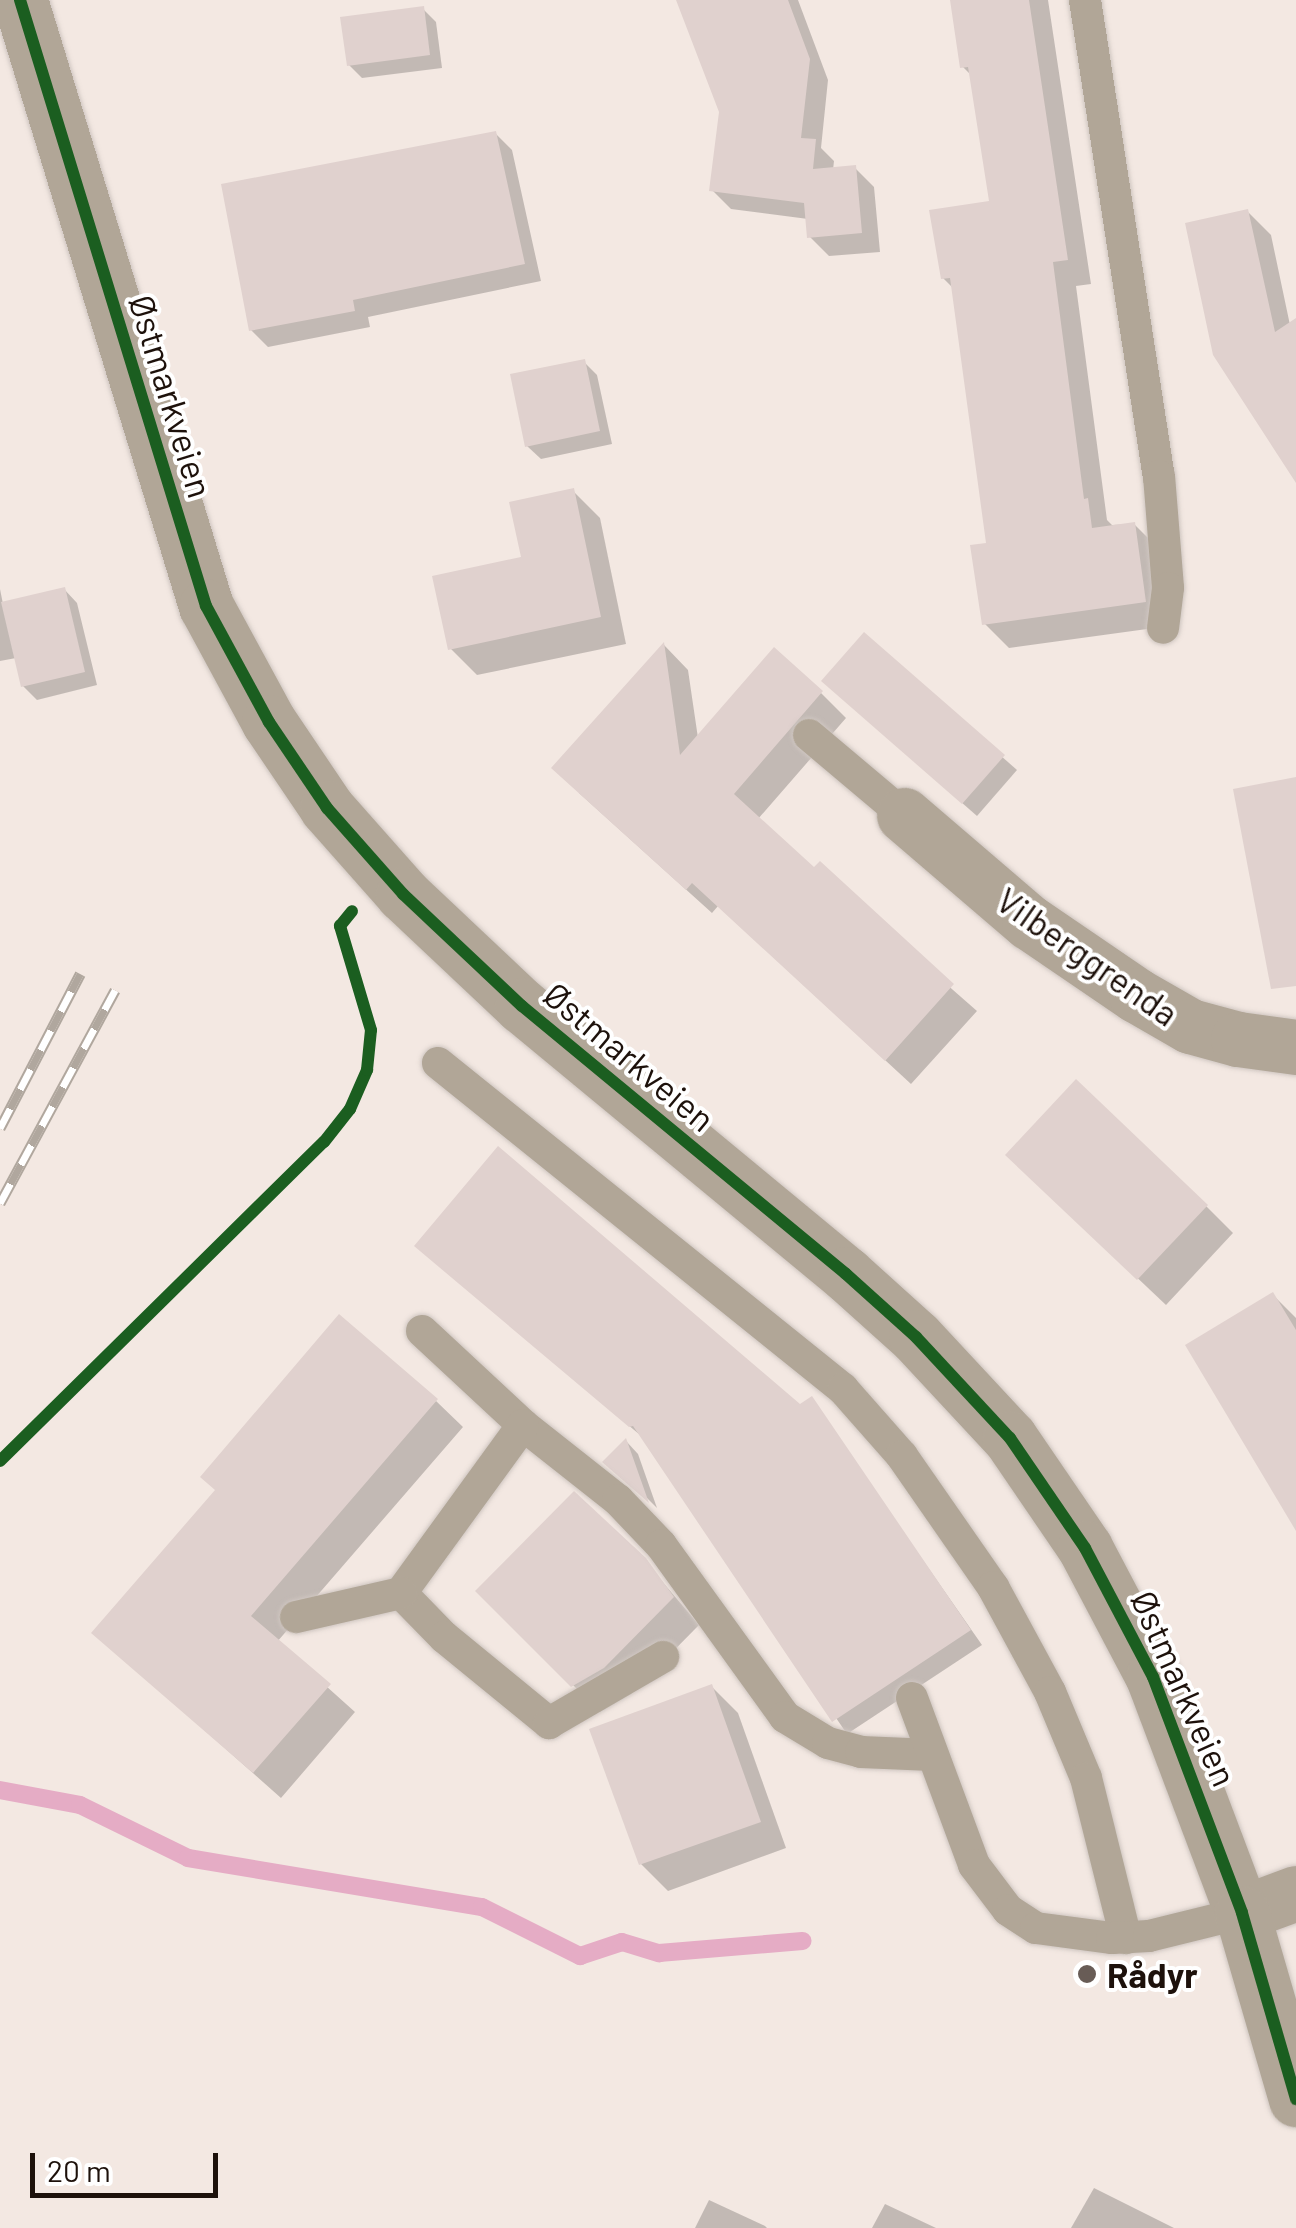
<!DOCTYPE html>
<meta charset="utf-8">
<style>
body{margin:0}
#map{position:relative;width:1296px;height:2228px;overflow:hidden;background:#f3e8e2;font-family:Barlow,sans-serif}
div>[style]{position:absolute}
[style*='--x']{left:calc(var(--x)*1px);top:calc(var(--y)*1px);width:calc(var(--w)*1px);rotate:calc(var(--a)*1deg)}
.shadow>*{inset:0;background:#0003}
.stream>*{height:18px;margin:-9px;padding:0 9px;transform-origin:9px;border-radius:9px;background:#e5acc5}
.building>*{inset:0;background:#e0d1ce}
.roads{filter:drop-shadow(0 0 2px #cfc6c1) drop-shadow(0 0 2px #cfc6c1)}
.service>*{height:32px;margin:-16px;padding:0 16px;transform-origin:16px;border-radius:16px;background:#b1a697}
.minor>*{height:55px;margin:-27.5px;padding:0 27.5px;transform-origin:27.5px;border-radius:27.5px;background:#b1a697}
.tertiary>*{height:55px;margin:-27.5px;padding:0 27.5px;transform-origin:27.5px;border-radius:27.5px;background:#b1a697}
.rail>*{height:11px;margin-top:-5.5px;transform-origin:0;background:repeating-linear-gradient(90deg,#fff 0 22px,#b0a79e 0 44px);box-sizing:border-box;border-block:2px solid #b0a79e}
.cycleway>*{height:12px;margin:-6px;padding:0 6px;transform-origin:6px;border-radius:6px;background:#1b5e20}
.dots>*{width:28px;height:28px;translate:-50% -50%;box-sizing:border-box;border:5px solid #fff;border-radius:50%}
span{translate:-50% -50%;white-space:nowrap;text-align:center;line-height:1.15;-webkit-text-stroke:8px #fff;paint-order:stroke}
.street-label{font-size:35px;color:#1d110b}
.poi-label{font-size:35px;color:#1d110b;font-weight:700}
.left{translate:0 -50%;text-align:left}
.scale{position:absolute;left:30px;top:2153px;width:188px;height:45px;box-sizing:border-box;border:5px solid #1d110b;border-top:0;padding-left:12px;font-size:30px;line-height:35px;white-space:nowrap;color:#1d110b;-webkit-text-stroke:8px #fff;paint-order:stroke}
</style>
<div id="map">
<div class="shadow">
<div style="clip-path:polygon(678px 0,798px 0,828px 80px,821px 148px,834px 161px,833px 170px,855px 168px,874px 187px,880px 252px,829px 256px,810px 237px,808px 219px,731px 209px,712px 190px,721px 112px)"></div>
<div style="clip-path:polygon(953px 0,1048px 0,1091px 284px,1076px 286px,1107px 520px,1112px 525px,1134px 524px,1159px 549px,1169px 626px,1009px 648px,985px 624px,988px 545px,954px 289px,943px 278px,992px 203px,972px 76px,963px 67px)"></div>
<div style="clip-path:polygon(423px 9px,436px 22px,442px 68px,362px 78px,349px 65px)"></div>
<div style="clip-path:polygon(495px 133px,512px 150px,541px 281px,368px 317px,370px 327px,268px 347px,251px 330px)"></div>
<div style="clip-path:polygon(1248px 212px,1271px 235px,1290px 325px,1296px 321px,1296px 468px)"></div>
<div style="clip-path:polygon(584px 362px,597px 375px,612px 444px,541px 459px,527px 446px)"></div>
<div style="clip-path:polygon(573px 491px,600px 518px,626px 644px,477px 675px,450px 648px)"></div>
<div style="clip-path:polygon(0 589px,3px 604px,64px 589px,77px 603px,97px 685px,37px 700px,23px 686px,16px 658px,0 661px)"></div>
<div style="clip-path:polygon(864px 635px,1017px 770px,977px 816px,838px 694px)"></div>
<div style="clip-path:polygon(664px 645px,688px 670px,698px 738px,821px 693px,846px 718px,758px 819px,977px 1011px,911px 1084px,718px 906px,712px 913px,579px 793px)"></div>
<div style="clip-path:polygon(1035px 1181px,1206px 1206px,1233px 1233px,1166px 1305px)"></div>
<div style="clip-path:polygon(431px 1259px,800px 1407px,811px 1400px,982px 1645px,847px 1734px,646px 1440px)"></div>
<div style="clip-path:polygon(1273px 1295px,1296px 1318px,1296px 1515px)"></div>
<div style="clip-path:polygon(436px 1401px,463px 1427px,277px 1642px,355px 1712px,281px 1798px,95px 1633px)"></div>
<div style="clip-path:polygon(626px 1441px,638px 1454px,657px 1508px,645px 1496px)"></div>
<div style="clip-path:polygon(644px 1560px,699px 1625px,631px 1694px,600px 1712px,479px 1591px)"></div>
<div style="clip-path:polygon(712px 1687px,738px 1713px,786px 1848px,668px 1891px,641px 1864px)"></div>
<div style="clip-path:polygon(1094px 2188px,1174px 2228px,1071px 2228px)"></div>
<div style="clip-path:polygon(709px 2200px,765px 2226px,767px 2228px,695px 2228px)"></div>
<div style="clip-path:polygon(885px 2204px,936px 2228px,872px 2228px)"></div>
</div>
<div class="stream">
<div style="--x:0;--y:1790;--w:81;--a:10.6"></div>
<div style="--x:80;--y:1805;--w:120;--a:26.1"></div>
<div style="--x:188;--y:1858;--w:298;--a:9.5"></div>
<div style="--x:482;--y:1907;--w:110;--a:26.6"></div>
<div style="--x:580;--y:1956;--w:44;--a:-18.4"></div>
<div style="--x:622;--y:1942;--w:39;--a:17"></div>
<div style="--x:659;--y:1953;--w:144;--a:-4.8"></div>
</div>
<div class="building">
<div style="clip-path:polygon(676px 0,788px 0,810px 59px,801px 138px,816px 139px,813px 169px,856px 165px,862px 233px,807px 238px,804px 203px,709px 191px,719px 112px)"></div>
<div style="clip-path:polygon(950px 0,1029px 0,1068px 260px,1053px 262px,1084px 499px,1088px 498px,1092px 528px,1135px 522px,1146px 602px,982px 625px,970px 545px,986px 543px,950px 278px,941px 279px,929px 210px,989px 201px,968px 67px,960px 68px)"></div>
<div style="clip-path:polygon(424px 6px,430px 55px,347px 66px,340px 17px)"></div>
<div style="clip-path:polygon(496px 131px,525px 264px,353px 300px,355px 311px,249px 331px,221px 184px)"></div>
<div style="clip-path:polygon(1248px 209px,1275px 332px,1296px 318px,1296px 483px,1213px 355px,1185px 223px)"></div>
<div style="clip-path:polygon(585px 359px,600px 431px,525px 447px,510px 374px)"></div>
<div style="clip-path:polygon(574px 488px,601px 617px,448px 650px,432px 576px,521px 557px,509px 502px)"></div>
<div style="clip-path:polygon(65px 587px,85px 672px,21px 687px,1px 602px)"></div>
<div style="clip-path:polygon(864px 632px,1005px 755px,962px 804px,821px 681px)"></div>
<div style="clip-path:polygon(664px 642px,680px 755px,774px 647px,823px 691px,734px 794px,814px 867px,820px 861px,954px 984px,885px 1061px,692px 883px,686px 890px,551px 768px)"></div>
<div style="clip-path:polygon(1296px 777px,1296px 986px,1271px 989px,1233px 789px)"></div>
<div style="clip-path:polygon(1076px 1079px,1208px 1205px,1137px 1280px,1005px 1155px)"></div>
<div style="clip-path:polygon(498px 1146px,800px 1404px,812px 1396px,971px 1630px,832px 1722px,633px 1426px,629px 1427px,414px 1246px)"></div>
<div style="clip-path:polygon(1273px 1292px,1296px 1330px,1296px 1531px,1185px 1345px)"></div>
<div style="clip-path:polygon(339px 1314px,438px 1399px,251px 1616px,331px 1684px,253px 1773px,91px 1633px,215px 1490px,200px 1477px)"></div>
<div style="clip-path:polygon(626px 1438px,649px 1503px,602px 1462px)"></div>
<div style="clip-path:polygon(574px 1491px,646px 1558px,674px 1597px,604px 1668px,571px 1687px,475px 1591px)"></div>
<div style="clip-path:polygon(712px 1684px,761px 1822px,639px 1865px,589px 1729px)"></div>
</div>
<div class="roads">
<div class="service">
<div style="--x:1085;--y:0;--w:482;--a:81.2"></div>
<div style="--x:1159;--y:476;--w:112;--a:85.4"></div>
<div style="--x:1168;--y:588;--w:40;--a:97.1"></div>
<div style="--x:809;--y:735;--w:124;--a:40.1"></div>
<div style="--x:438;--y:1063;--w:520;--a:38.83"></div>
<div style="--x:843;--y:1389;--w:89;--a:48.6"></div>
<div style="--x:902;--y:1456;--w:160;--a:55.2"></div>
<div style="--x:993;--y:1587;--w:119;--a:61.5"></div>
<div style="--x:1050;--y:1692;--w:93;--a:67.3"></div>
<div style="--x:1086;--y:1778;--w:165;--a:76"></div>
<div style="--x:422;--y:1331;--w:138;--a:42.9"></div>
<div style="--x:523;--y:1425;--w:121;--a:38.3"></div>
<div style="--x:618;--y:1500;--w:62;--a:46.3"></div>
<div style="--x:661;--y:1545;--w:212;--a:54.2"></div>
<div style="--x:785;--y:1717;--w:50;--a:31.2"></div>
<div style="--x:828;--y:1743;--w:34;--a:15"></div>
<div style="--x:861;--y:1752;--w:71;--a:2.4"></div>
<div style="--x:523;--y:1425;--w:208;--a:126"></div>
<div style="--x:401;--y:1593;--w:62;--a:45.7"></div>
<div style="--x:444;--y:1637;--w:136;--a:39.3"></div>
<div style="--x:549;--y:1723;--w:132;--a:-30.1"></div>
<div style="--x:296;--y:1617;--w:108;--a:-12.9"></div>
<div style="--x:912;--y:1698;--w:178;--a:69.6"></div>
<div style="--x:974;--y:1865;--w:56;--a:52.9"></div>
<div style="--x:1008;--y:1910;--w:33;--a:33"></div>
<div style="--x:1036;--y:1928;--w:77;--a:7.5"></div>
<div style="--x:1112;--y:1938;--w:37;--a:-3"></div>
<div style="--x:1149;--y:1936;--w:96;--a:-13.9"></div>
</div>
<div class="minor">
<div style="--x:904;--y:815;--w:165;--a:40.6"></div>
<div style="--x:1029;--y:922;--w:130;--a:34.3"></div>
<div style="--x:1136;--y:995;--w:62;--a:29.9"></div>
<div style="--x:1190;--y:1026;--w:50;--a:15.2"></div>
<div style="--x:1238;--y:1039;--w:59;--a:7.9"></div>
<div style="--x:1242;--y:1913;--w:58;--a:-20.3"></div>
</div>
<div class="tertiary">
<div style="--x:20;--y:0;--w:634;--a:72.94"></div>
<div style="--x:206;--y:606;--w:132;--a:61.5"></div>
<div style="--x:269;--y:722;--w:104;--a:56"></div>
<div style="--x:327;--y:808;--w:115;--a:48.5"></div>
<div style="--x:403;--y:894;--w:163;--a:43.3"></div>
<div style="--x:522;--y:1006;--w:420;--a:39.6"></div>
<div style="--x:846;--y:1274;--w:94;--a:42"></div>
<div style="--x:916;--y:1337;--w:138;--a:47.1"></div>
<div style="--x:1010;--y:1438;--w:133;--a:55.7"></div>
<div style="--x:1085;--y:1548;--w:146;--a:62.2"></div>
<div style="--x:1153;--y:1677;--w:252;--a:69.3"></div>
<div style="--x:1242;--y:1913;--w:194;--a:73.8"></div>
</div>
</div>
<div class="rail">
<div style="--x:0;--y:1128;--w:174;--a:-62.5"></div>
<div style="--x:0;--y:1203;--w:242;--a:-61.6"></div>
</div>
<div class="cycleway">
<div style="--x:20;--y:0;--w:634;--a:72.94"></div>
<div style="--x:206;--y:606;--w:132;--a:61.5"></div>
<div style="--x:269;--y:722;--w:104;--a:56"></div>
<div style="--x:327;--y:808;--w:115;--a:48.5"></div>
<div style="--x:403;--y:894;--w:163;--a:43.3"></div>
<div style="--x:522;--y:1006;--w:420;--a:39.6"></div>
<div style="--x:846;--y:1274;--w:94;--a:42"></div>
<div style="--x:916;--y:1337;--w:138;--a:47.1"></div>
<div style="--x:1010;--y:1438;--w:133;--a:55.7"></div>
<div style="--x:1085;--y:1548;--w:146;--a:62.2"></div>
<div style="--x:1153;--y:1677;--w:252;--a:69.3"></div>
<div style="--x:1242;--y:1913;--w:194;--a:73.8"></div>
<div style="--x:0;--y:1461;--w:455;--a:-44.6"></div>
<div style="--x:324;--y:1142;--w:42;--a:-51.8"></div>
<div style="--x:350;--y:1109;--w:43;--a:-66.4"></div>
<div style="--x:367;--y:1070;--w:40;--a:-84.3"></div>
<div style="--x:371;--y:1030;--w:109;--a:-106.6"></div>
<div style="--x:340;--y:926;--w:19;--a:-51"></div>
</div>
<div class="dots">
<div style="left:1087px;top:1974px;background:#685c56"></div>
</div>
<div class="street-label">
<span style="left:172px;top:396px;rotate:73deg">Østmarkveien</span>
<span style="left:1088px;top:956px;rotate:35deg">Vilberggrenda</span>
<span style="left:630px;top:1056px;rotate:40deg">Østmarkveien</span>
<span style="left:1185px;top:1688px;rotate:66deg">Østmarkveien</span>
</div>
<div class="poi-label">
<span class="left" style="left:1107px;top:1974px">Rådyr</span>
</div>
<div class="scale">20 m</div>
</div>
